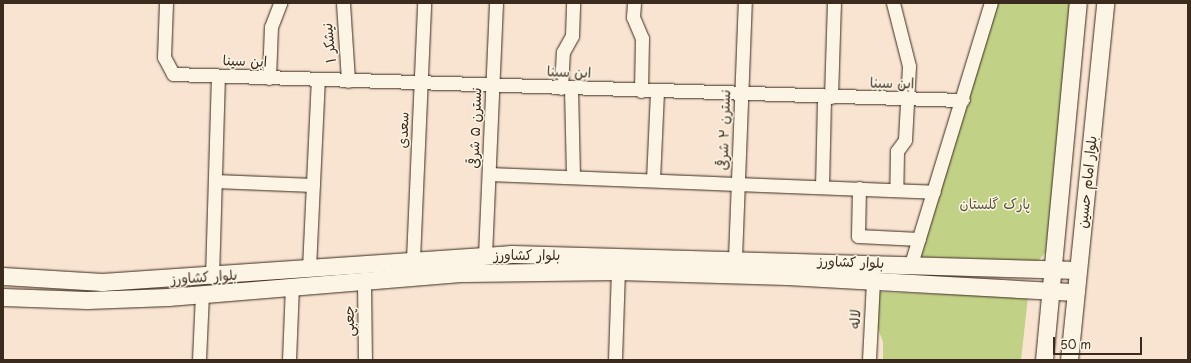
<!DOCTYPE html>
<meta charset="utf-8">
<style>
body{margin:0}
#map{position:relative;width:1191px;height:363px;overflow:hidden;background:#f8e4d0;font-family:"Playpen Sans","Playpen Sans Arabic",sans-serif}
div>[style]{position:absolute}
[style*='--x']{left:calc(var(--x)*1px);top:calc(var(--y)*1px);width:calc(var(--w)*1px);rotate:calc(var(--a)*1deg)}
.green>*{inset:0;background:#c1d286}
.roads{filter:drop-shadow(0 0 1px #3b2a1e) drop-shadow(0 0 1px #3b2a1e)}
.minor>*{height:13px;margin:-6.5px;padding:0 6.5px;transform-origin:6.5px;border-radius:6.5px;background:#fcf5e5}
.major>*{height:17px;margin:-8.5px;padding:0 8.5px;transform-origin:8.5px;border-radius:8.5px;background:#fcf5e5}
span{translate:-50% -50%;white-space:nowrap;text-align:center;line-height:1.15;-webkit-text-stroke:3px #fcf5e5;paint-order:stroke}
.street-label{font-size:14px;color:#3b2a1e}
.park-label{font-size:14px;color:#5c5438}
.frame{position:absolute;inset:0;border:4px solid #3b2a1e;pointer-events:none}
.scale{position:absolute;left:1053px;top:337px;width:89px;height:18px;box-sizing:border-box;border:2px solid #3b2a1e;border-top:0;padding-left:5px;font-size:12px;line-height:14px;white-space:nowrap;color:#3b2a1e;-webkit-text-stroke:3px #fcf5e5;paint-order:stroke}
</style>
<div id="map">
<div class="green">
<div style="clip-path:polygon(998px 3px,1070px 3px,1046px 252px,1038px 261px,921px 257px)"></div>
<div style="clip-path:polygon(877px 292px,1028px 297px,1021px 360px,883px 360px,883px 342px,875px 320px)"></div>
</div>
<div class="roads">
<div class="minor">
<div style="--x:166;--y:3;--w:54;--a:92.1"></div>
<div style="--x:164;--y:57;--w:19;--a:62"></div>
<div style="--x:173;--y:74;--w:790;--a:1.89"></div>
<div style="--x:343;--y:3;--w:78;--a:86.3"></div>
<div style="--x:634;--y:3;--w:14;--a:94"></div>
<div style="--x:633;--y:17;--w:23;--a:67"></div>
<div style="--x:642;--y:38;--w:53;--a:91.1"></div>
<div style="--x:893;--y:3;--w:65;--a:75.7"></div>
<div style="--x:909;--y:66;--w:74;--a:93.1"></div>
<div style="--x:905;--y:140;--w:14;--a:126"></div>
<div style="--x:897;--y:151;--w:39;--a:91"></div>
<div style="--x:269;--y:78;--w:51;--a:-87.8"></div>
<div style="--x:271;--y:27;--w:26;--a:-69"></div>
<div style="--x:561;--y:88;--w:36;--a:-87"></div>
<div style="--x:563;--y:52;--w:18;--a:-61"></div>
<div style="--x:572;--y:36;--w:33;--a:-88"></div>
<div style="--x:571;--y:88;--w:89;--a:88.7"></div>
<div style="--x:831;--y:97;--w:94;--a:-88.2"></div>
<div style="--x:489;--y:174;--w:445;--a:2.3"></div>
<div style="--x:653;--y:180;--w:88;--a:-87.4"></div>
<div style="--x:215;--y:181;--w:98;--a:2.3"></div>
<div style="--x:822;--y:187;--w:90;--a:-88.7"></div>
<div style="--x:859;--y:188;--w:48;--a:91.2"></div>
<div style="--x:858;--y:236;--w:61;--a:2.8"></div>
<div style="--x:485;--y:255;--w:252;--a:-87.5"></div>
<div style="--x:735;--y:258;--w:255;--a:-87.8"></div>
<div style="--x:413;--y:259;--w:256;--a:-87.5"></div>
<div style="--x:911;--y:264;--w:273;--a:-73"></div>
<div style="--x:309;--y:268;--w:188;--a:-87.3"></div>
<div style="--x:212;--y:277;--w:200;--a:-88.3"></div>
<div style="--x:364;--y:281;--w:79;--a:89.3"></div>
<div style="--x:199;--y:360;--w:66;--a:-87.4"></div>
<div style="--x:289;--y:360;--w:74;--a:-87.7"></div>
<div style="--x:615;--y:360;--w:89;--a:-88.1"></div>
<div style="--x:869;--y:360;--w:80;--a:-87.1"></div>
</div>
<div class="major">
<div style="--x:3;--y:276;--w:99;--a:3.5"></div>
<div style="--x:102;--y:282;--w:411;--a:-3.9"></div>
<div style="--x:512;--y:254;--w:566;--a:1.62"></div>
<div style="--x:3;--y:297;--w:84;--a:2"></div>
<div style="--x:87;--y:300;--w:81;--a:-2.1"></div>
<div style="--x:168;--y:297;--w:296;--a:-4.7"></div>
<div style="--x:463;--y:273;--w:155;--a:-0.7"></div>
<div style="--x:618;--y:271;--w:169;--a:1.7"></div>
<div style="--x:787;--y:276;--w:289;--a:3.2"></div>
<div style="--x:1044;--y:360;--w:359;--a:-84.6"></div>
<div style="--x:1069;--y:360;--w:359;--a:-84.2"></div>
</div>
</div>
<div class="street-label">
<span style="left:329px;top:43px;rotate:-96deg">نیشکر ۱</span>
<span style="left:245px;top:61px;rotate:2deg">ابن سینا</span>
<span style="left:569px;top:72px;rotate:2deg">ابن سینا</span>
<span style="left:892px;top:83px;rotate:1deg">ابن سینا</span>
<span style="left:475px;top:128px;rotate:-88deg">نسترن ۵ شرقی</span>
<span style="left:403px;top:130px;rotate:-88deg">سعدی</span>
<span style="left:724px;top:130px;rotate:-88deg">نسترن ۲ شرقی</span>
<span style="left:1087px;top:182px;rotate:-84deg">بلوار امام حسین</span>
<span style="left:527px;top:255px">بلوار کشاورز</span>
<span style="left:851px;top:262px;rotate:2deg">بلوار کشاورز</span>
<span style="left:204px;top:277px;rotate:-4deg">بلوار کشاورز</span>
<span style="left:855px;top:319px;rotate:-87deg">لاله</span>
<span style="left:349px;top:321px;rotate:-91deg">چعبی</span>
</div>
<div class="park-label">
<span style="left:995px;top:204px">پارک گلستان</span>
</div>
<div class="frame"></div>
<div class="scale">50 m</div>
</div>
